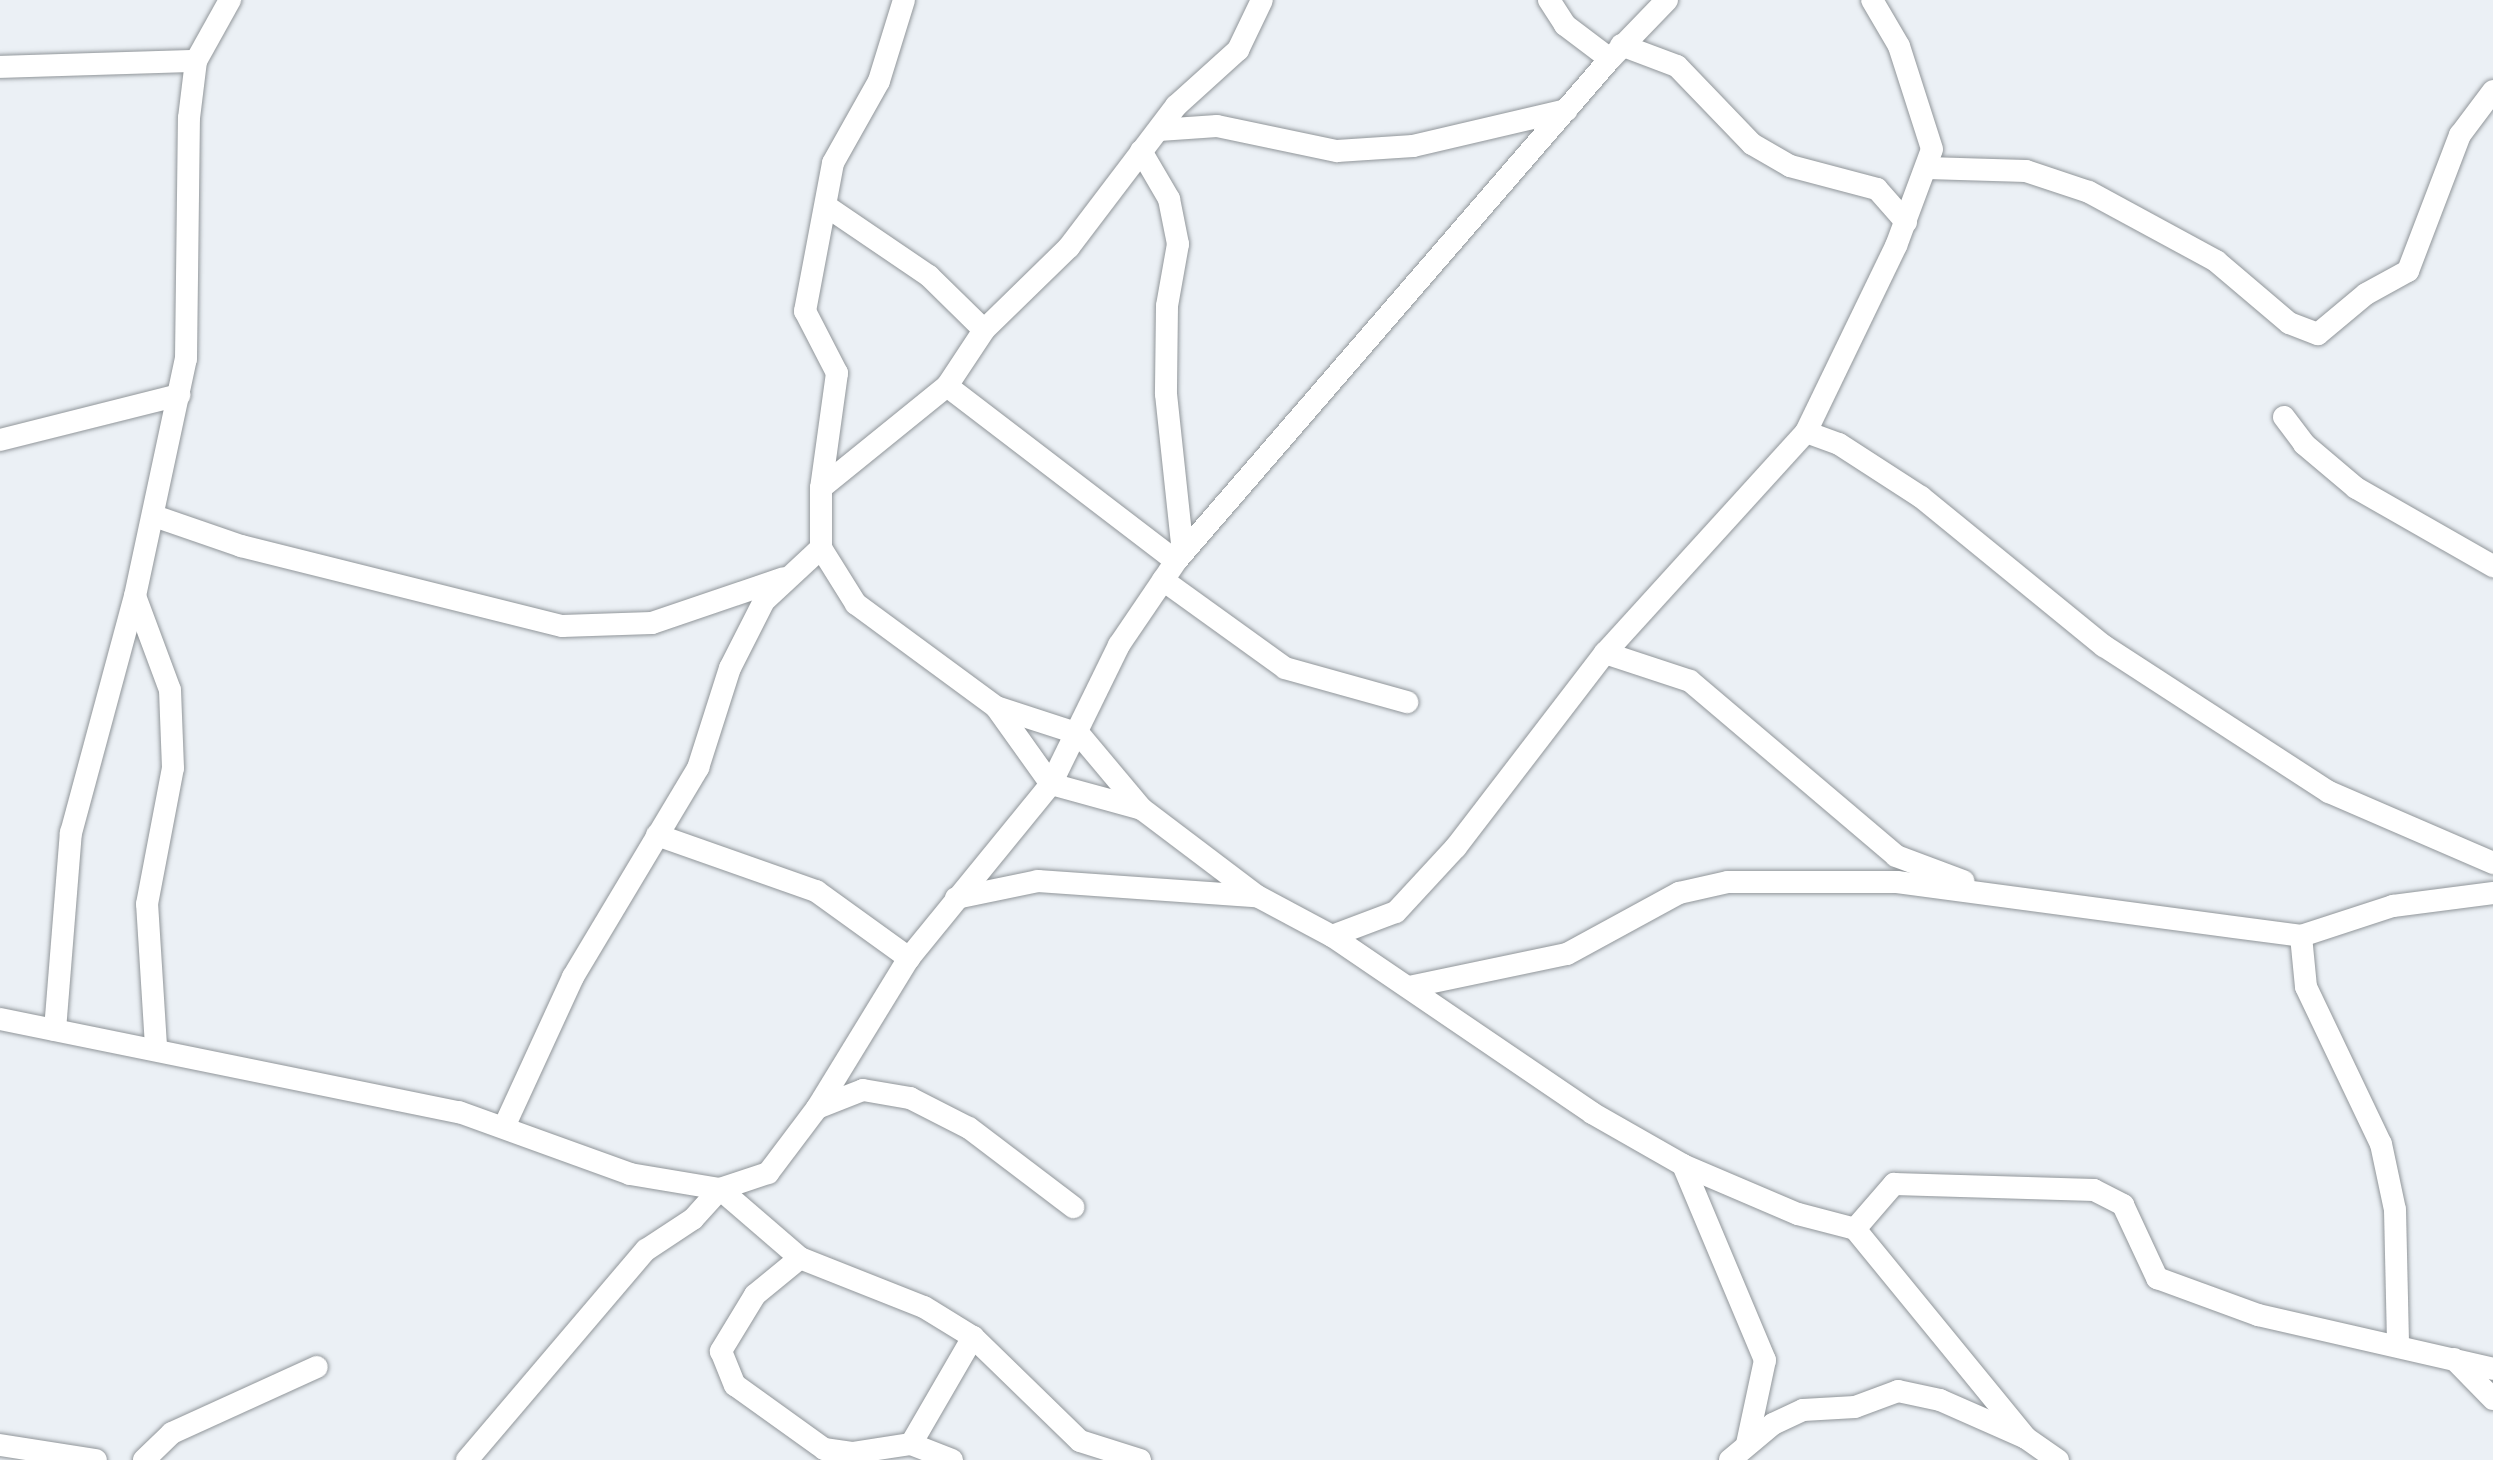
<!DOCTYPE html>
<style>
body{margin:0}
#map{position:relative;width:2493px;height:1460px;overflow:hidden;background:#ebf0f5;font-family:Rubik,sans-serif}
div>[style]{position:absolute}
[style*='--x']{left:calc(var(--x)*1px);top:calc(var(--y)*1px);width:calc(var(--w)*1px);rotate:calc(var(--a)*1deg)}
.roads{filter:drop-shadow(0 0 2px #91969a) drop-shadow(0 0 2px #91969a)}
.minor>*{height:22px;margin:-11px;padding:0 11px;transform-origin:11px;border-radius:11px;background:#fff}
span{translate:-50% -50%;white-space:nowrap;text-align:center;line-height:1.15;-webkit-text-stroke:9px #fff;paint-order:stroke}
</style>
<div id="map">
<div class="roads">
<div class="minor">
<div style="--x:904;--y:0;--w:85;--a:107.2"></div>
<div style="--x:879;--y:81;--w:94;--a:119.3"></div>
<div style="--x:833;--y:163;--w:151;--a:100.7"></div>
<div style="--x:805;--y:311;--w:70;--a:62.7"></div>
<div style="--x:837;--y:373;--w:116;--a:97.9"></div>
<div style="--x:821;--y:488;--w:60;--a:90"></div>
<div style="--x:821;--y:548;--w:66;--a:58"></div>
<div style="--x:856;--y:604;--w:174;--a:36.3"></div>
<div style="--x:996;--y:707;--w:95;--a:54.5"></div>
<div style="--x:1051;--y:784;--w:94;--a:15.4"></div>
<div style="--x:1142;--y:809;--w:144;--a:37.1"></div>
<div style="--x:1257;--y:896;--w:85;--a:28.1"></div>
<div style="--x:1332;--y:936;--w:315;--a:34.2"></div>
<div style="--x:1592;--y:1113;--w:105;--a:29.7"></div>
<div style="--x:1683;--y:1165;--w:125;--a:23.1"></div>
<div style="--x:1798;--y:1214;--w:59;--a:14.7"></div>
<div style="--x:1855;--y:1229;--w:60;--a:-49.1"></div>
<div style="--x:1894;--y:1184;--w:200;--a:1.7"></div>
<div style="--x:2094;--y:1190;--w:33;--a:27"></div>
<div style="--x:2123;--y:1205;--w:81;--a:65"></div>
<div style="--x:2157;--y:1278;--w:108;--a:20.1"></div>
<div style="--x:2258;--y:1315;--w:241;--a:12.9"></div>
<div style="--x:1549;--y:0;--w:30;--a:57"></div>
<div style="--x:1565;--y:25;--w:56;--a:37.1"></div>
<div style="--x:1610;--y:59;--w:82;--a:-46"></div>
<div style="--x:1621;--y:45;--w:60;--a:20.6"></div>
<div style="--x:1677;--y:66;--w:108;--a:46.1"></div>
<div style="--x:1752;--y:144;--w:44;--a:30.1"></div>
<div style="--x:1790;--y:166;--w:90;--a:14.8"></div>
<div style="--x:1877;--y:189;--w:44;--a:48.7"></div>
<div style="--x:0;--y:67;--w:196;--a:-1.8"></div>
<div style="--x:1159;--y:130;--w:58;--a:-3.9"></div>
<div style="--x:1217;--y:126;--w:123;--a:11.8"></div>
<div style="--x:1337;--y:151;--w:76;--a:-3.8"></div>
<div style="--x:1413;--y:146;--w:158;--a:-13.2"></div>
<div style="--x:1141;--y:151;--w:56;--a:59.7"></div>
<div style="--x:1169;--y:199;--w:46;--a:78.7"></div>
<div style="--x:1178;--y:244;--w:63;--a:100.1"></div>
<div style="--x:1167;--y:306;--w:88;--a:90.7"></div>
<div style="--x:1166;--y:394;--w:160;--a:83.9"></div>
<div style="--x:1927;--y:168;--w:99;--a:1.7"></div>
<div style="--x:2026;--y:171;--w:66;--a:18.4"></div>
<div style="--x:2089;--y:192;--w:145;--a:28.5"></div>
<div style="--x:2216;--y:261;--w:96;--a:40.3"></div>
<div style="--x:2289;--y:323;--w:31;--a:21"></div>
<div style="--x:2318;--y:334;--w:62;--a:-39.8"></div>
<div style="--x:2366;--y:294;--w:48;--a:-28.7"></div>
<div style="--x:2408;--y:271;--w:146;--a:-69.1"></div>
<div style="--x:2460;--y:135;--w:55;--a:-53.1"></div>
<div style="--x:826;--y:206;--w:125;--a:34.2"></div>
<div style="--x:929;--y:276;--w:77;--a:44.5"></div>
<div style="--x:947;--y:386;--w:288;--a:37.4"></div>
<div style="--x:2284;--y:417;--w:34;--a:53"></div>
<div style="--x:2304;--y:444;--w:68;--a:40.2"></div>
<div style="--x:2356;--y:488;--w:158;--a:29.7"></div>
<div style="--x:1806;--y:432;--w:35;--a:20"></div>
<div style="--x:1839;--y:444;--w:98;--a:32.9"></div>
<div style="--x:1921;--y:497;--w:236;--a:39.2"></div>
<div style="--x:2104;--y:646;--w:268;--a:33"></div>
<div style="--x:2329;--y:792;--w:179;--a:23.4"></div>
<div style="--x:0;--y:440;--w:185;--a:-14.1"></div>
<div style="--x:821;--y:488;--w:162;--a:-39"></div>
<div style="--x:947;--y:386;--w:67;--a:-56.5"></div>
<div style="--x:984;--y:330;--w:119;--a:-44.3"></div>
<div style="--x:1069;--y:247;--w:177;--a:-52.8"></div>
<div style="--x:1176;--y:106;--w:84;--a:-42.1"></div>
<div style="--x:1238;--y:50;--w:55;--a:-64.4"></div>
<div style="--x:157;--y:517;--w:89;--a:19"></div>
<div style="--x:241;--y:546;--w:331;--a:14"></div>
<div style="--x:562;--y:626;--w:90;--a:-1.9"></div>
<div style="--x:652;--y:623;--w:139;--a:-18.8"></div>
<div style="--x:1163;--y:580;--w:150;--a:35.8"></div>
<div style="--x:1285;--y:668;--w:127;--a:15.6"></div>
<div style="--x:1605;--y:653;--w:89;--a:18.2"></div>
<div style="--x:1690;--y:681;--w:270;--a:40.3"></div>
<div style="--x:1896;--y:856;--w:72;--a:20.5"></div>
<div style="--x:996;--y:707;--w:87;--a:18"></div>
<div style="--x:1079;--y:734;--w:98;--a:50"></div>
<div style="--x:657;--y:835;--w:169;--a:19.4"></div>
<div style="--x:816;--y:891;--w:115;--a:35.8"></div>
<div style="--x:956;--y:898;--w:84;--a:-11.7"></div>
<div style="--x:1038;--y:881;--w:218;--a:4"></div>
<div style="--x:1332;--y:936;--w:68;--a:-20.6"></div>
<div style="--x:1396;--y:912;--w:88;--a:-47.3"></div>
<div style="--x:1456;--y:847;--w:245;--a:-52.5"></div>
<div style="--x:1605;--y:653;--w:299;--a:-47.7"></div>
<div style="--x:1806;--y:432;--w:207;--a:-64.2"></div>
<div style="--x:1896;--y:246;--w:103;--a:-69.6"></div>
<div style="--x:1932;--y:149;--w:108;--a:-107.8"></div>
<div style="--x:1899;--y:46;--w:53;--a:-120.4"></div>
<div style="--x:2301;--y:936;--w:51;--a:84.4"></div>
<div style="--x:2306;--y:987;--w:174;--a:64.5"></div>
<div style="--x:2381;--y:1144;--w:67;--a:78"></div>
<div style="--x:2395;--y:1210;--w:133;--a:88.7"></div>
<div style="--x:1409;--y:987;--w:161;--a:-11.8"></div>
<div style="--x:1567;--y:954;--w:128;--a:-28.6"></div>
<div style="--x:1679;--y:893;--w:50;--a:-12.7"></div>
<div style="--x:1728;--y:882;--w:169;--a:0"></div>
<div style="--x:1897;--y:882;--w:408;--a:7.6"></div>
<div style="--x:2301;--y:936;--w:97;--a:-18.1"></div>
<div style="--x:2393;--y:906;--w:101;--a:-7.4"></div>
<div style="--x:0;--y:1019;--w:468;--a:11.5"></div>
<div style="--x:459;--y:1112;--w:182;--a:19.9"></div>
<div style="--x:630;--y:1174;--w:91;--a:9.5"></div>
<div style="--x:720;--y:1189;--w:106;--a:40.8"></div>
<div style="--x:800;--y:1258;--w:133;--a:21.6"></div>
<div style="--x:924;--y:1307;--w:57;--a:31.5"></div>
<div style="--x:973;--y:1337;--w:149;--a:44.2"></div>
<div style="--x:1080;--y:1441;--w:63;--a:17.6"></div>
<div style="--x:55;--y:1030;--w:198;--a:-85.4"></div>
<div style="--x:71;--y:833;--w:245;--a:-74.9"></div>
<div style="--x:156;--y:1046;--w:142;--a:-93.6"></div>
<div style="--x:147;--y:904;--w:138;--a:-79.2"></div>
<div style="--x:173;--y:768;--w:78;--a:-92.2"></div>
<div style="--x:170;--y:690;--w:100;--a:-110.4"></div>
<div style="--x:135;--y:596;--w:242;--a:-77.9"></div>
<div style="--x:186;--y:359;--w:241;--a:-89.3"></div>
<div style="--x:189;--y:118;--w:57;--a:-83"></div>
<div style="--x:196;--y:61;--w:70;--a:-60.9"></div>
<div style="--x:817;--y:1108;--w:49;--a:-21.4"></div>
<div style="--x:863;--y:1090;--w:48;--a:9.7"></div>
<div style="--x:910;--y:1098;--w:66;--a:27"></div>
<div style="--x:969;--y:1128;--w:131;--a:37.2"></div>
<div style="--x:504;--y:1127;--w:165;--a:-65.3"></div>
<div style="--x:573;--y:977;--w:244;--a:-59.1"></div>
<div style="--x:698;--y:768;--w:105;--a:-72.3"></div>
<div style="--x:730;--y:668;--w:75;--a:-63.1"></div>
<div style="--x:764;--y:601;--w:78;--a:-42.9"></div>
<div style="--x:1683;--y:1165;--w:212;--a:67.2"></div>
<div style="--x:1765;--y:1360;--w:86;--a:102.1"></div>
<div style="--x:1855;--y:1229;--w:270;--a:50.7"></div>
<div style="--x:2026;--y:1438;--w:39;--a:35"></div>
<div style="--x:800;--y:1258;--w:58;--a:140.6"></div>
<div style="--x:755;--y:1295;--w:66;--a:121.3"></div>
<div style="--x:721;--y:1351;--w:37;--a:68"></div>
<div style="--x:735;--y:1385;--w:110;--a:35.7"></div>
<div style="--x:824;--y:1449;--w:28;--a:8"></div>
<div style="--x:852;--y:1453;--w:60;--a:-8.7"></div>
<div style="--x:911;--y:1444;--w:44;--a:21.3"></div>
<div style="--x:2454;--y:1359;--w:56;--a:45.7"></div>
<div style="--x:911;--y:1444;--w:124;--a:-59.9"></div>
<div style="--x:0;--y:1445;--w:97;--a:8.9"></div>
<div style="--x:144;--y:1460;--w:39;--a:-44"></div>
<div style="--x:172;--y:1433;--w:159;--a:-24.5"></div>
<div style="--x:467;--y:1460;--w:276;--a:-49.6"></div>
<div style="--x:646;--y:1250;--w:56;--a:-33.4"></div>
<div style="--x:693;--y:1219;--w:40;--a:-48"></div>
<div style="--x:720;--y:1189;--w:51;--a:-18.4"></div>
<div style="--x:768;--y:1173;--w:81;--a:-53"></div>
<div style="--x:817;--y:1108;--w:176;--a:-58.5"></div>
<div style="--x:909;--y:958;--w:225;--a:-50.8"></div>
<div style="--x:1051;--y:784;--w:155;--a:-63.9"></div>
<div style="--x:1119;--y:645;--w:102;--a:-55.8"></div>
<div style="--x:1176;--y:561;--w:664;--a:-49.16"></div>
<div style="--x:1730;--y:1460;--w:56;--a:-39.9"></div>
<div style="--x:1773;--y:1424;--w:33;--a:-25"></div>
<div style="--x:1803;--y:1410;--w:52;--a:-3.3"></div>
<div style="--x:1855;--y:1407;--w:46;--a:-20.4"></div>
<div style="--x:1898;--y:1391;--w:43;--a:12.1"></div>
<div style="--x:1940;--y:1400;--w:94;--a:23.8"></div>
</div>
</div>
</div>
